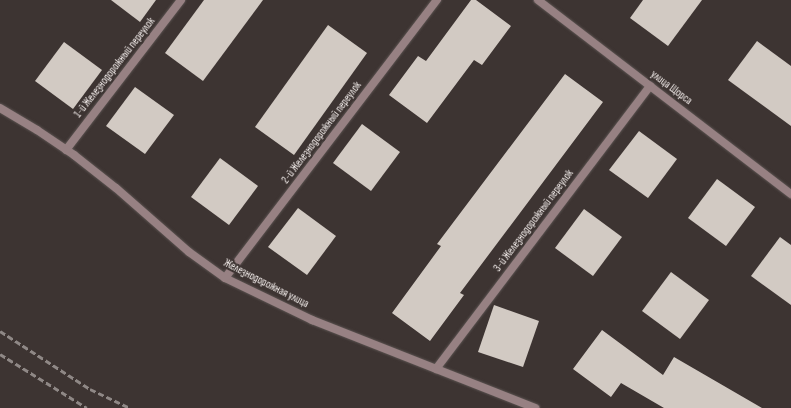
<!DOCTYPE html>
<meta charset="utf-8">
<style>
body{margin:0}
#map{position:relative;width:791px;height:408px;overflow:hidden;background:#3d3432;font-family:"Sofia Sans Condensed",sans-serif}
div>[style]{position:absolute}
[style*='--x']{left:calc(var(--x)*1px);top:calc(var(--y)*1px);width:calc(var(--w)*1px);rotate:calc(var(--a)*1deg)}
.building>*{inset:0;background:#d2cac3}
.roads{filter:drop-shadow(0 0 1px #5a5250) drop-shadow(0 0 1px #5a5250)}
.minor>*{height:8px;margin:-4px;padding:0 4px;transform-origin:4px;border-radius:4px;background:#978183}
.rail>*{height:3px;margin-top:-1.5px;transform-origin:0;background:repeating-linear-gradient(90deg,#8f8886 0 6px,transparent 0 9px)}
span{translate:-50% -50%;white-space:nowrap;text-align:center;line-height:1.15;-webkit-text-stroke:4px #3d3432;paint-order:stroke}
.street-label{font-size:11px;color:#f4eeec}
</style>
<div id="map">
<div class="building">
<div style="clip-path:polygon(111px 0,156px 0,140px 22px)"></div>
<div style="clip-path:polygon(204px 0,263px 0,203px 81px,165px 53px)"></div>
<div style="clip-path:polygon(471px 0,476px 0,511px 26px,482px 65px,474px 60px,427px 123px,389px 95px,418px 56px,426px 61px)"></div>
<div style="clip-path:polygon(643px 0,702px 0,668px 46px,630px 18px)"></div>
<div style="clip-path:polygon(328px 25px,367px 53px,294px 155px,255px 127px)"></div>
<div style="clip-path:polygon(757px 41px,791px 66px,791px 126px,728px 80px)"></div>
<div style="clip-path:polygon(64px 42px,102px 70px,73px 109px,35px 81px)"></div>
<div style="clip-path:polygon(565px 74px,603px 102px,460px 293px,464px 295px,430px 341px,392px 313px,441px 246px,437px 244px)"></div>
<div style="clip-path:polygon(135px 87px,174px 115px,145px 154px,106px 126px)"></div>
<div style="clip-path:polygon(362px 124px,400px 152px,371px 191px,333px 163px)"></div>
<div style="clip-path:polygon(639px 131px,677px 159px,648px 198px,609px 170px)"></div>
<div style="clip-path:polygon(220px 158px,258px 186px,229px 225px,191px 197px)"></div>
<div style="clip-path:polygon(717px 179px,755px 207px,726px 246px,688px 218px)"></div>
<div style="clip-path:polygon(298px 208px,336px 236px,307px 275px,268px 247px)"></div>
<div style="clip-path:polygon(584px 209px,622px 237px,593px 276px,555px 248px)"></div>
<div style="clip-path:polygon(780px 237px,791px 245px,791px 305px,751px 276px)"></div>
<div style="clip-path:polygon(671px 272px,709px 300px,680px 339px,642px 311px)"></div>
<div style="clip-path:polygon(494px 305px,539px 321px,523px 367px,478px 352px)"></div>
<div style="clip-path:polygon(602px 330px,663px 375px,674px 357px,762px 408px,664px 408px,621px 383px,611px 397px,573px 369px)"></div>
</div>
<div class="roads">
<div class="minor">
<div style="--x:538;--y:0;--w:319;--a:37.5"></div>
<div style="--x:0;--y:108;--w:43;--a:30.7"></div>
<div style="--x:37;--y:130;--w:45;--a:34"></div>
<div style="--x:74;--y:155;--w:53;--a:38.2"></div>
<div style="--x:116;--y:188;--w:97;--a:41.2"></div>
<div style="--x:189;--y:252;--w:44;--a:35.8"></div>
<div style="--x:225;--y:278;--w:97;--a:25.8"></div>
<div style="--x:312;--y:320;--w:240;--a:21.5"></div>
<div style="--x:66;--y:150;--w:189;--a:-52.5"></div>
<div style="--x:225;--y:278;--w:350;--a:-52.7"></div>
<div style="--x:436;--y:369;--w:355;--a:-52.9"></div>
</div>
</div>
<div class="rail">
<div style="--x:0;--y:331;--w:107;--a:32.8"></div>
<div style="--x:90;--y:389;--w:44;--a:25.4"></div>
<div style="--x:0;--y:354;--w:102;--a:31.8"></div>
</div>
<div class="street-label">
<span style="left:115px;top:68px;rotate:-52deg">1-й Железнодорожный переулок</span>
<span style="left:671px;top:88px;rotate:37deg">улица Щорса</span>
<span style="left:322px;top:133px;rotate:-53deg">2-й Железнодорожный переулок</span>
<span style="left:534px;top:221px;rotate:-53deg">3-й Железнодорожный переулок</span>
<span style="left:266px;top:284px;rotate:27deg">Железнодорожная улица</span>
</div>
</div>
